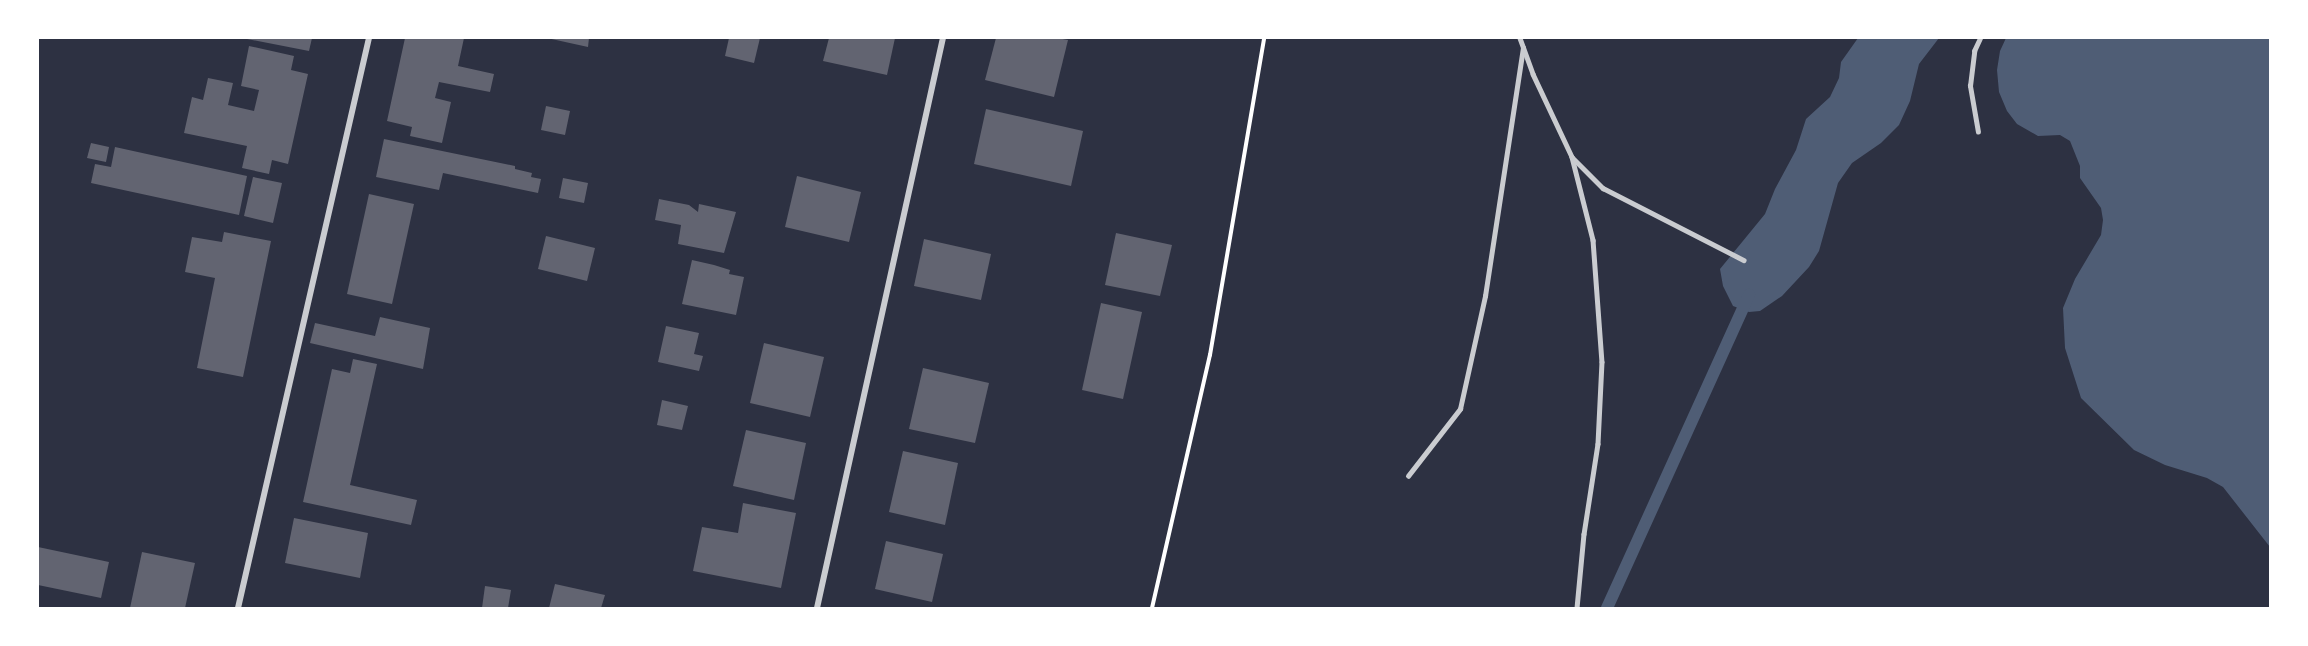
<!DOCTYPE html>
<style>
body{margin:0}
#map{position:relative;width:2308px;height:646px;overflow:hidden;background:#2d3142;font-family:"Exo 2",sans-serif}
div>[style]{position:absolute}
[style*='--x']{left:calc(var(--x)*1px);top:calc(var(--y)*1px);width:calc(var(--w)*1px);rotate:calc(var(--a)*1deg)}
.water>*{inset:0;background:#4f5d75}
.stream>*{height:12px;margin:-6px;padding:0 6px;transform-origin:6px;border-radius:6px;background:#4f5d75}
.building>*{inset:0;background:#626471}
.path>*{height:4px;margin:-2px;padding:0 2px;transform-origin:2px;border-radius:2px;background:#fff}
.service>*{height:4.5px;margin:-2.25px;padding:0 2.25px;transform-origin:2.25px;border-radius:2.25px;background:#caccd0}
.minor>*{height:6px;margin:-3px;padding:0 3px;transform-origin:3px;border-radius:3px;background:#caccd0}
span{translate:-50% -50%;white-space:nowrap;text-align:center;line-height:1.15;-webkit-text-stroke:5px #fff;paint-order:stroke}
.frame{position:absolute;inset:0;border:39px solid #fff;pointer-events:none}
</style>
<div id="map">
<div class="water">
<div style="clip-path:polygon(1858px 38px,1939px 38px,1919px 64px,1910px 101px,1899px 125px,1881px 143px,1852px 163px,1838px 183px,1819px 251px,1809px 267px,1782px 296px,1760px 311px,1749px 312px,1733px 306px,1723px 286px,1720px 269px,1765px 214px,1775px 189px,1796px 150px,1806px 119px,1830px 97px,1839px 78px,1841px 62px)"></div>
<div style="clip-path:polygon(2006px 38px,2270px 38px,2270px 547px,2223px 487px,2207px 478px,2165px 465px,2134px 450px,2081px 398px,2065px 348px,2063px 308px,2075px 279px,2101px 235px,2103px 220px,2101px 208px,2080px 178px,2080px 166px,2070px 141px,2060px 135px,2038px 136px,2017px 124px,2007px 111px,1999px 92px,1997px 70px,2000px 51px)"></div>
</div>
<div class="stream">
<div style="--x:1607;--y:608;--w:344;--a:-65.6"></div>
</div>
<div class="building">
<div style="clip-path:polygon(242px 38px,312px 38px,309px 51px)"></div>
<div style="clip-path:polygon(405px 38px,464px 38px,458px 66px,494px 74px,490px 92px,439px 82px,435px 98px,451px 102px,442px 143px,410px 136px,412px 127px,387px 121px)"></div>
<div style="clip-path:polygon(547px 38px,589px 38px,588px 47px)"></div>
<div style="clip-path:polygon(729px 38px,760px 38px,754px 63px,725px 56px)"></div>
<div style="clip-path:polygon(829px 38px,895px 38px,887px 75px,823px 61px)"></div>
<div style="clip-path:polygon(996px 38px,1057px 38px,1068px 40px,1054px 97px,985px 80px)"></div>
<div style="clip-path:polygon(249px 46px,294px 56px,291px 70px,308px 74px,288px 164px,272px 160px,269px 174px,242px 168px,247px 146px,184px 133px,192px 97px,203px 100px,208px 78px,233px 83px,228px 105px,254px 111px,259px 90px,241px 86px)"></div>
<div style="clip-path:polygon(546px 106px,570px 111px,565px 135px,541px 130px)"></div>
<div style="clip-path:polygon(986px 109px,1083px 131px,1071px 186px,974px 164px)"></div>
<div style="clip-path:polygon(384px 139px,515px 166px,515px 169px,532px 173px,531px 177px,541px 179px,538px 193px,443px 173px,439px 190px,376px 177px)"></div>
<div style="clip-path:polygon(91px 143px,109px 147px,106px 162px,87px 158px)"></div>
<div style="clip-path:polygon(115px 147px,247px 176px,239px 215px,91px 183px,95px 164px,111px 167px)"></div>
<div style="clip-path:polygon(797px 176px,861px 192px,849px 242px,785px 227px)"></div>
<div style="clip-path:polygon(253px 177px,282px 183px,273px 223px,244px 216px)"></div>
<div style="clip-path:polygon(563px 178px,588px 183px,584px 203px,559px 198px)"></div>
<div style="clip-path:polygon(369px 194px,414px 204px,392px 304px,347px 294px)"></div>
<div style="clip-path:polygon(659px 199px,689px 205px,698px 212px,699px 204px,736px 212px,724px 253px,678px 244px,681px 225px,655px 220px)"></div>
<div style="clip-path:polygon(224px 232px,271px 241px,243px 377px,197px 368px,215px 278px,185px 272px,192px 237px,222px 242px)"></div>
<div style="clip-path:polygon(1116px 233px,1172px 245px,1160px 296px,1105px 285px)"></div>
<div style="clip-path:polygon(546px 236px,595px 248px,587px 281px,538px 269px)"></div>
<div style="clip-path:polygon(924px 239px,991px 254px,981px 300px,914px 286px)"></div>
<div style="clip-path:polygon(692px 260px,714px 265px,730px 270px,729px 274px,744px 277px,736px 315px,682px 304px)"></div>
<div style="clip-path:polygon(1101px 303px,1142px 312px,1123px 399px,1082px 390px)"></div>
<div style="clip-path:polygon(380px 317px,430px 328px,423px 369px,310px 343px,315px 323px,375px 336px)"></div>
<div style="clip-path:polygon(666px 326px,699px 333px,694px 354px,703px 356px,699px 371px,658px 362px)"></div>
<div style="clip-path:polygon(764px 343px,824px 357px,810px 417px,750px 403px)"></div>
<div style="clip-path:polygon(353px 359px,377px 364px,350px 485px,417px 500px,411px 525px,303px 502px,332px 369px,350px 373px)"></div>
<div style="clip-path:polygon(923px 368px,989px 383px,975px 443px,909px 429px)"></div>
<div style="clip-path:polygon(662px 400px,688px 406px,682px 430px,657px 425px)"></div>
<div style="clip-path:polygon(746px 430px,806px 443px,794px 500px,733px 486px)"></div>
<div style="clip-path:polygon(903px 451px,958px 463px,945px 525px,889px 512px)"></div>
<div style="clip-path:polygon(743px 503px,796px 513px,781px 588px,693px 571px,702px 527px,738px 533px)"></div>
<div style="clip-path:polygon(294px 518px,368px 533px,360px 578px,285px 563px)"></div>
<div style="clip-path:polygon(886px 541px,943px 554px,932px 602px,875px 589px)"></div>
<div style="clip-path:polygon(38px 547px,109px 562px,101px 598px,38px 585px)"></div>
<div style="clip-path:polygon(142px 552px,195px 563px,185px 608px,130px 608px)"></div>
<div style="clip-path:polygon(555px 584px,605px 595px,601px 608px,549px 608px)"></div>
<div style="clip-path:polygon(485px 586px,511px 590px,508px 608px,482px 608px)"></div>
</div>
<div class="path">
<div style="--x:1152;--y:608;--w:260;--a:-77.1"></div>
<div style="--x:1210;--y:355;--w:322;--a:-80.3"></div>
</div>
<div class="service">
<div style="--x:1520;--y:38;--w:38;--a:70"></div>
<div style="--x:1533;--y:74;--w:92;--a:64.8"></div>
<div style="--x:1572;--y:157;--w:44;--a:45"></div>
<div style="--x:1603;--y:188;--w:158;--a:27.1"></div>
<div style="--x:1978;--y:132;--w:47;--a:-99.9"></div>
<div style="--x:1970;--y:86;--w:35;--a:-83"></div>
<div style="--x:1974;--y:51;--w:14;--a:-65"></div>
<div style="--x:1572;--y:157;--w:86;--a:75.8"></div>
<div style="--x:1593;--y:240;--w:122;--a:85.8"></div>
<div style="--x:1602;--y:362;--w:82;--a:92.8"></div>
<div style="--x:1598;--y:444;--w:91;--a:98.8"></div>
<div style="--x:1584;--y:534;--w:74;--a:95.4"></div>
<div style="--x:1408;--y:476;--w:85;--a:-52.2"></div>
<div style="--x:1460;--y:409;--w:116;--a:-77.5"></div>
<div style="--x:1485;--y:296;--w:251;--a:-81.3"></div>
</div>
<div class="minor">
<div style="--x:238;--y:608;--w:585;--a:-77.06"></div>
<div style="--x:817;--y:608;--w:584;--a:-77.54"></div>
</div>
<div class="frame"></div>
</div>
